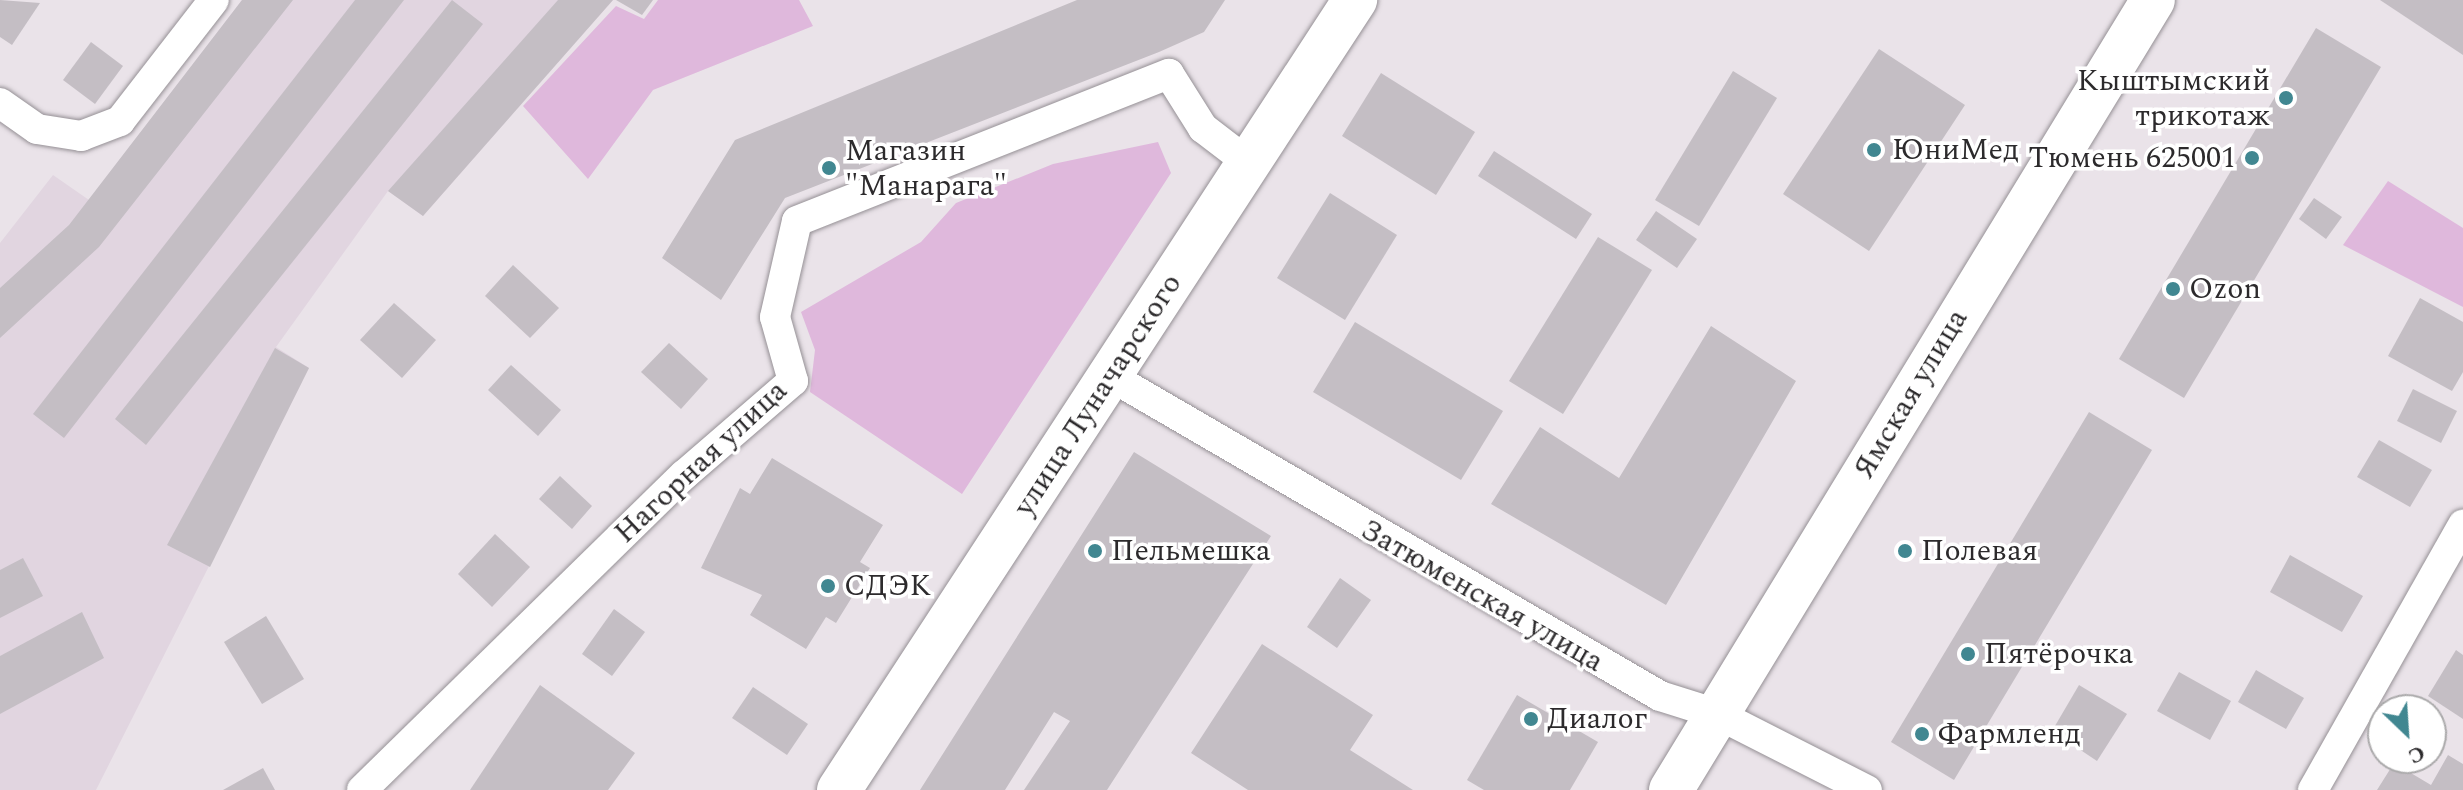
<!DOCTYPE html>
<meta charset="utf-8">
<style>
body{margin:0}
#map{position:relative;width:2463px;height:790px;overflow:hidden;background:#eae3e9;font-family:Spectral,serif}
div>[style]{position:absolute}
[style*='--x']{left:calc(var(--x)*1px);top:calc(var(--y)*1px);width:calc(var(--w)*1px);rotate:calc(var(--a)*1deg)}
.built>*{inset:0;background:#e1d5e0}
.green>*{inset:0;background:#dfb8dc}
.building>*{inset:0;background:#c4bec4}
.roads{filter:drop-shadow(0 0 2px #959095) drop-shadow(0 0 2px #959095)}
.street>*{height:30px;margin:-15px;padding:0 15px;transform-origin:15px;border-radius:15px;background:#fff}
.primary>*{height:44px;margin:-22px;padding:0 22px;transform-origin:22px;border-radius:22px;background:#fff}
.dots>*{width:22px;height:22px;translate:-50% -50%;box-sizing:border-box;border:4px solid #fff;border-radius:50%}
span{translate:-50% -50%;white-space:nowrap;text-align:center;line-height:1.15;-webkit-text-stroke:7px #fff;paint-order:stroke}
.poi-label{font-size:30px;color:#2c2a2c}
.right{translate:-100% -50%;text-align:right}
.left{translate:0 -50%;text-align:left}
.street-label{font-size:30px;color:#2c2a2c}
.north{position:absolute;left:2367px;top:694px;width:80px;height:80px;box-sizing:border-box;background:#fff;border:2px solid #abaaab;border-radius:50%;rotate:155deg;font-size:22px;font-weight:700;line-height:32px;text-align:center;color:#2c2a2c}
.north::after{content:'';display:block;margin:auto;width:28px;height:36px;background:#418791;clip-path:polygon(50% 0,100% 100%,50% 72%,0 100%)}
</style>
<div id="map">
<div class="built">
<div style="clip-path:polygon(242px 0,613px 0,423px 216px,388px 191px,276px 347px,309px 368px,96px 790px,0 790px,0 243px,53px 175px,89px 200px)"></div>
</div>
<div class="green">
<div style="clip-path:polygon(658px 0,799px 0,813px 26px,653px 90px,588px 179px,523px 106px,616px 6px,644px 19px)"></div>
<div style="clip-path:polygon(1158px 142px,1171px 173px,962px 494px,810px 392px,815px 350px,801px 312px,921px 242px,956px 203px,1053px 164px)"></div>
<div style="clip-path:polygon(2388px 181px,2463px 228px,2463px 307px,2343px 245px)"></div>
</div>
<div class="building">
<div style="clip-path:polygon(0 0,40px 3px,12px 45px,0 37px)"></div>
<div style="clip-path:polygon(242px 0,293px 0,99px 247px,0 338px,0 288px,69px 225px)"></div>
<div style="clip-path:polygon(355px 0,404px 0,64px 438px,33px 414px)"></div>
<div style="clip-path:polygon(452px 0,483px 24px,146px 445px,115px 419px)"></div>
<div style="clip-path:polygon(558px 0,613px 0,423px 216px,388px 191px)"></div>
<div style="clip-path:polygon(616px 0,653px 0,642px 15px)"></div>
<div style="clip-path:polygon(1077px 0,1225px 0,1204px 32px,1159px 52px,785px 198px,721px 300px,662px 258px,735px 140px)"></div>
<div style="clip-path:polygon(2380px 0,2463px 0,2463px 55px)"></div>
<div style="clip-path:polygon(2316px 28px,2381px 67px,2184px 398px,2119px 359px)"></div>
<div style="clip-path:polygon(91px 42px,123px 66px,95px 104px,63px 80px)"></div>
<div style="clip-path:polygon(1879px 49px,1965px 105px,1869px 251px,1783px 194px)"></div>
<div style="clip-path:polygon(1733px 71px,1777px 98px,1699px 226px,1655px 200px)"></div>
<div style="clip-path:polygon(1381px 73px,1475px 132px,1436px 195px,1342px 136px)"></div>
<div style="clip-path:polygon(1494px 151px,1592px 214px,1576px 239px,1478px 176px)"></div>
<div style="clip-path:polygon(1330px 193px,1397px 235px,1345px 320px,1277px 278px)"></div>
<div style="clip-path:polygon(2314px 198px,2342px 217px,2326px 239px,2299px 219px)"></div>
<div style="clip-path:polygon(1656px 211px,1697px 239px,1677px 268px,1636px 240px)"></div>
<div style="clip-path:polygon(1598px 237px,1652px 270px,1563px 414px,1509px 381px)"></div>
<div style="clip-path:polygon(513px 265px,559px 308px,530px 338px,485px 296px)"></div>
<div style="clip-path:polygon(2420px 298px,2463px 322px,2463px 372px,2452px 391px,2388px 356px)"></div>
<div style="clip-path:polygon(394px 303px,436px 340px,402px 378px,360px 340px)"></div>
<div style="clip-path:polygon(1355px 322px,1503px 411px,1461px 480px,1313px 392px)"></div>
<div style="clip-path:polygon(1711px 326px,1796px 381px,1666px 605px,1491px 504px,1540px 427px,1619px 478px)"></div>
<div style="clip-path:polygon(669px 343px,708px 379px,681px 409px,641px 372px)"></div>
<div style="clip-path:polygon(275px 348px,309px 368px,210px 567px,167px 545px)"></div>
<div style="clip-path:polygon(511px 365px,561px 410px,538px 436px,488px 390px)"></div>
<div style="clip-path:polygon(2413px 389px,2457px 411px,2441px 443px,2397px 421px)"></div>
<div style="clip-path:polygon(2089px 412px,2152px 450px,1954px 780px,1891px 742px)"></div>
<div style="clip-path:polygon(2379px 440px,2432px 470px,2410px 507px,2357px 477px)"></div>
<div style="clip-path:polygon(1134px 452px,1271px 536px,1107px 790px,1024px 790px,1070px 721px,1054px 712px,1005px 790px,920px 790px)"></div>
<div style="clip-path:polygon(772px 458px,883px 525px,860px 562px,870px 568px,836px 623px,826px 617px,806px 649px,750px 615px,762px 595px,701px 568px,740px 488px,750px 494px)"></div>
<div style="clip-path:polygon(560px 476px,592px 506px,572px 529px,539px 499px)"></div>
<div style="clip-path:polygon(495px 534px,530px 567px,492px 607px,458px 574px)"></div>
<div style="clip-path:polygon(2290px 555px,2363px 596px,2342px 632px,2270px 592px)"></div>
<div style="clip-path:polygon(23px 558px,43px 596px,0 618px,0 570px)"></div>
<div style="clip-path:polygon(1340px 578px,1371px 600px,1337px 648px,1307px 627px)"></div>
<div style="clip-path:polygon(614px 609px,645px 632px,612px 676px,582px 654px)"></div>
<div style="clip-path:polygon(82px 612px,104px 658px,0 714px,0 656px)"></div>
<div style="clip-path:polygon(266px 616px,304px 679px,262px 704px,224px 642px)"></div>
<div style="clip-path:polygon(1262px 644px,1373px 715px,1350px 750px,1413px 790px,1248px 790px,1191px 753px)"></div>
<div style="clip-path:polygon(2456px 650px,2463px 655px,2463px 719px,2428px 696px)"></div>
<div style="clip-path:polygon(2256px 670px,2304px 698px,2286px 729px,2238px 702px)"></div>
<div style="clip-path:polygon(2179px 672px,2231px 701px,2210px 740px,2157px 711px)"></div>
<div style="clip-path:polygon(540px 685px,635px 753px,608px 790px,470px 790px)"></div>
<div style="clip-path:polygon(2079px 685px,2127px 714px,2097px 761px,2052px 731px)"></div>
<div style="clip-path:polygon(753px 687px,808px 724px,787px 755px,732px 718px)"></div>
<div style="clip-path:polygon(1517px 695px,1598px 742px,1570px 790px,1484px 790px,1467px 780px)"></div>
<div style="clip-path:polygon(2448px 755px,2463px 764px,2463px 790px,2377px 790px,2394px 763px,2431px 785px)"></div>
<div style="clip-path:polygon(263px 768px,275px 790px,223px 790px)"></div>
</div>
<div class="roads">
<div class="street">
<div style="--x:0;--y:103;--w:45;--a:35.1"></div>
<div style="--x:37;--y:129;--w:45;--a:9"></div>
<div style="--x:81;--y:136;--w:42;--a:-21"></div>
<div style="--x:120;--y:121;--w:153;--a:-52.2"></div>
<div style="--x:1110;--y:376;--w:636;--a:30.19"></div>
<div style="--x:1660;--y:696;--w:60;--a:17.5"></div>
<div style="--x:1717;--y:714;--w:168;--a:26.9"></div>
<div style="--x:362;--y:790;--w:450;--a:-44.4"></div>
<div style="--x:684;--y:475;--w:144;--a:-40.8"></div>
<div style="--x:793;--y:381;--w:66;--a:-105.7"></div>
<div style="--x:775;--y:317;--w:98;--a:-77.1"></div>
<div style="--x:797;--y:221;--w:400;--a:-21.6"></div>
<div style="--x:1169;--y:74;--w:64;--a:57.8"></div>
<div style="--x:1203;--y:128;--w:59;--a:37.5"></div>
<div style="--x:2313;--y:790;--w:305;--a:-60.5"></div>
</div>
<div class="primary">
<div style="--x:839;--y:790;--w:944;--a:-56.85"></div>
<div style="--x:1671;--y:790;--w:925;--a:-58.61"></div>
</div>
</div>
<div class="dots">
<div style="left:2286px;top:98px;background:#418791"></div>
<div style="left:1874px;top:150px;background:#418791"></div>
<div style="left:2252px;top:158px;background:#418791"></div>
<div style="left:829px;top:168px;background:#418791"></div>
<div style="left:2173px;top:289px;background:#418791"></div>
<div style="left:1095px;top:551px;background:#418791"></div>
<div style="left:1905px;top:551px;background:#418791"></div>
<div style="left:828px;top:586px;background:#418791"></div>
<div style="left:1968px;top:654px;background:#418791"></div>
<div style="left:1531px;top:719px;background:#418791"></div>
<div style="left:1922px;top:734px;background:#418791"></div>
</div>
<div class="poi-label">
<span class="right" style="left:2270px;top:98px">Кыштымский<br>трикотаж</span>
<span class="left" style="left:1892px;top:150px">ЮниМед</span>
<span class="left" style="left:845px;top:168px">Магазин<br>"Манарага"</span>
<span class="right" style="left:2236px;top:158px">Тюмень 625001</span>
<span class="left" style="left:2189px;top:289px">Ozon</span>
<span class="left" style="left:1111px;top:551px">Пельмешка</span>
<span class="left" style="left:1921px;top:551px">Полевая</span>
<span class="left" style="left:844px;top:586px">СДЭК</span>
<span class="left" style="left:1984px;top:654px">Пятёрочка</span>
<span class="left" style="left:1547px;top:719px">Диалог</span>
<span class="left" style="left:1938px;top:734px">Фармленд</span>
</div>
<div class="street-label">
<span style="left:1911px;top:394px;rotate:-59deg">Ямская улица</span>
<span style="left:1098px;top:395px;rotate:-57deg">улица Луначарского</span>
<span style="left:701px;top:462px;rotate:-43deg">Нагорная улица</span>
<span style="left:1482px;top:596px;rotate:30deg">Затюменская улица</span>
</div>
<div class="north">С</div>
</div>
